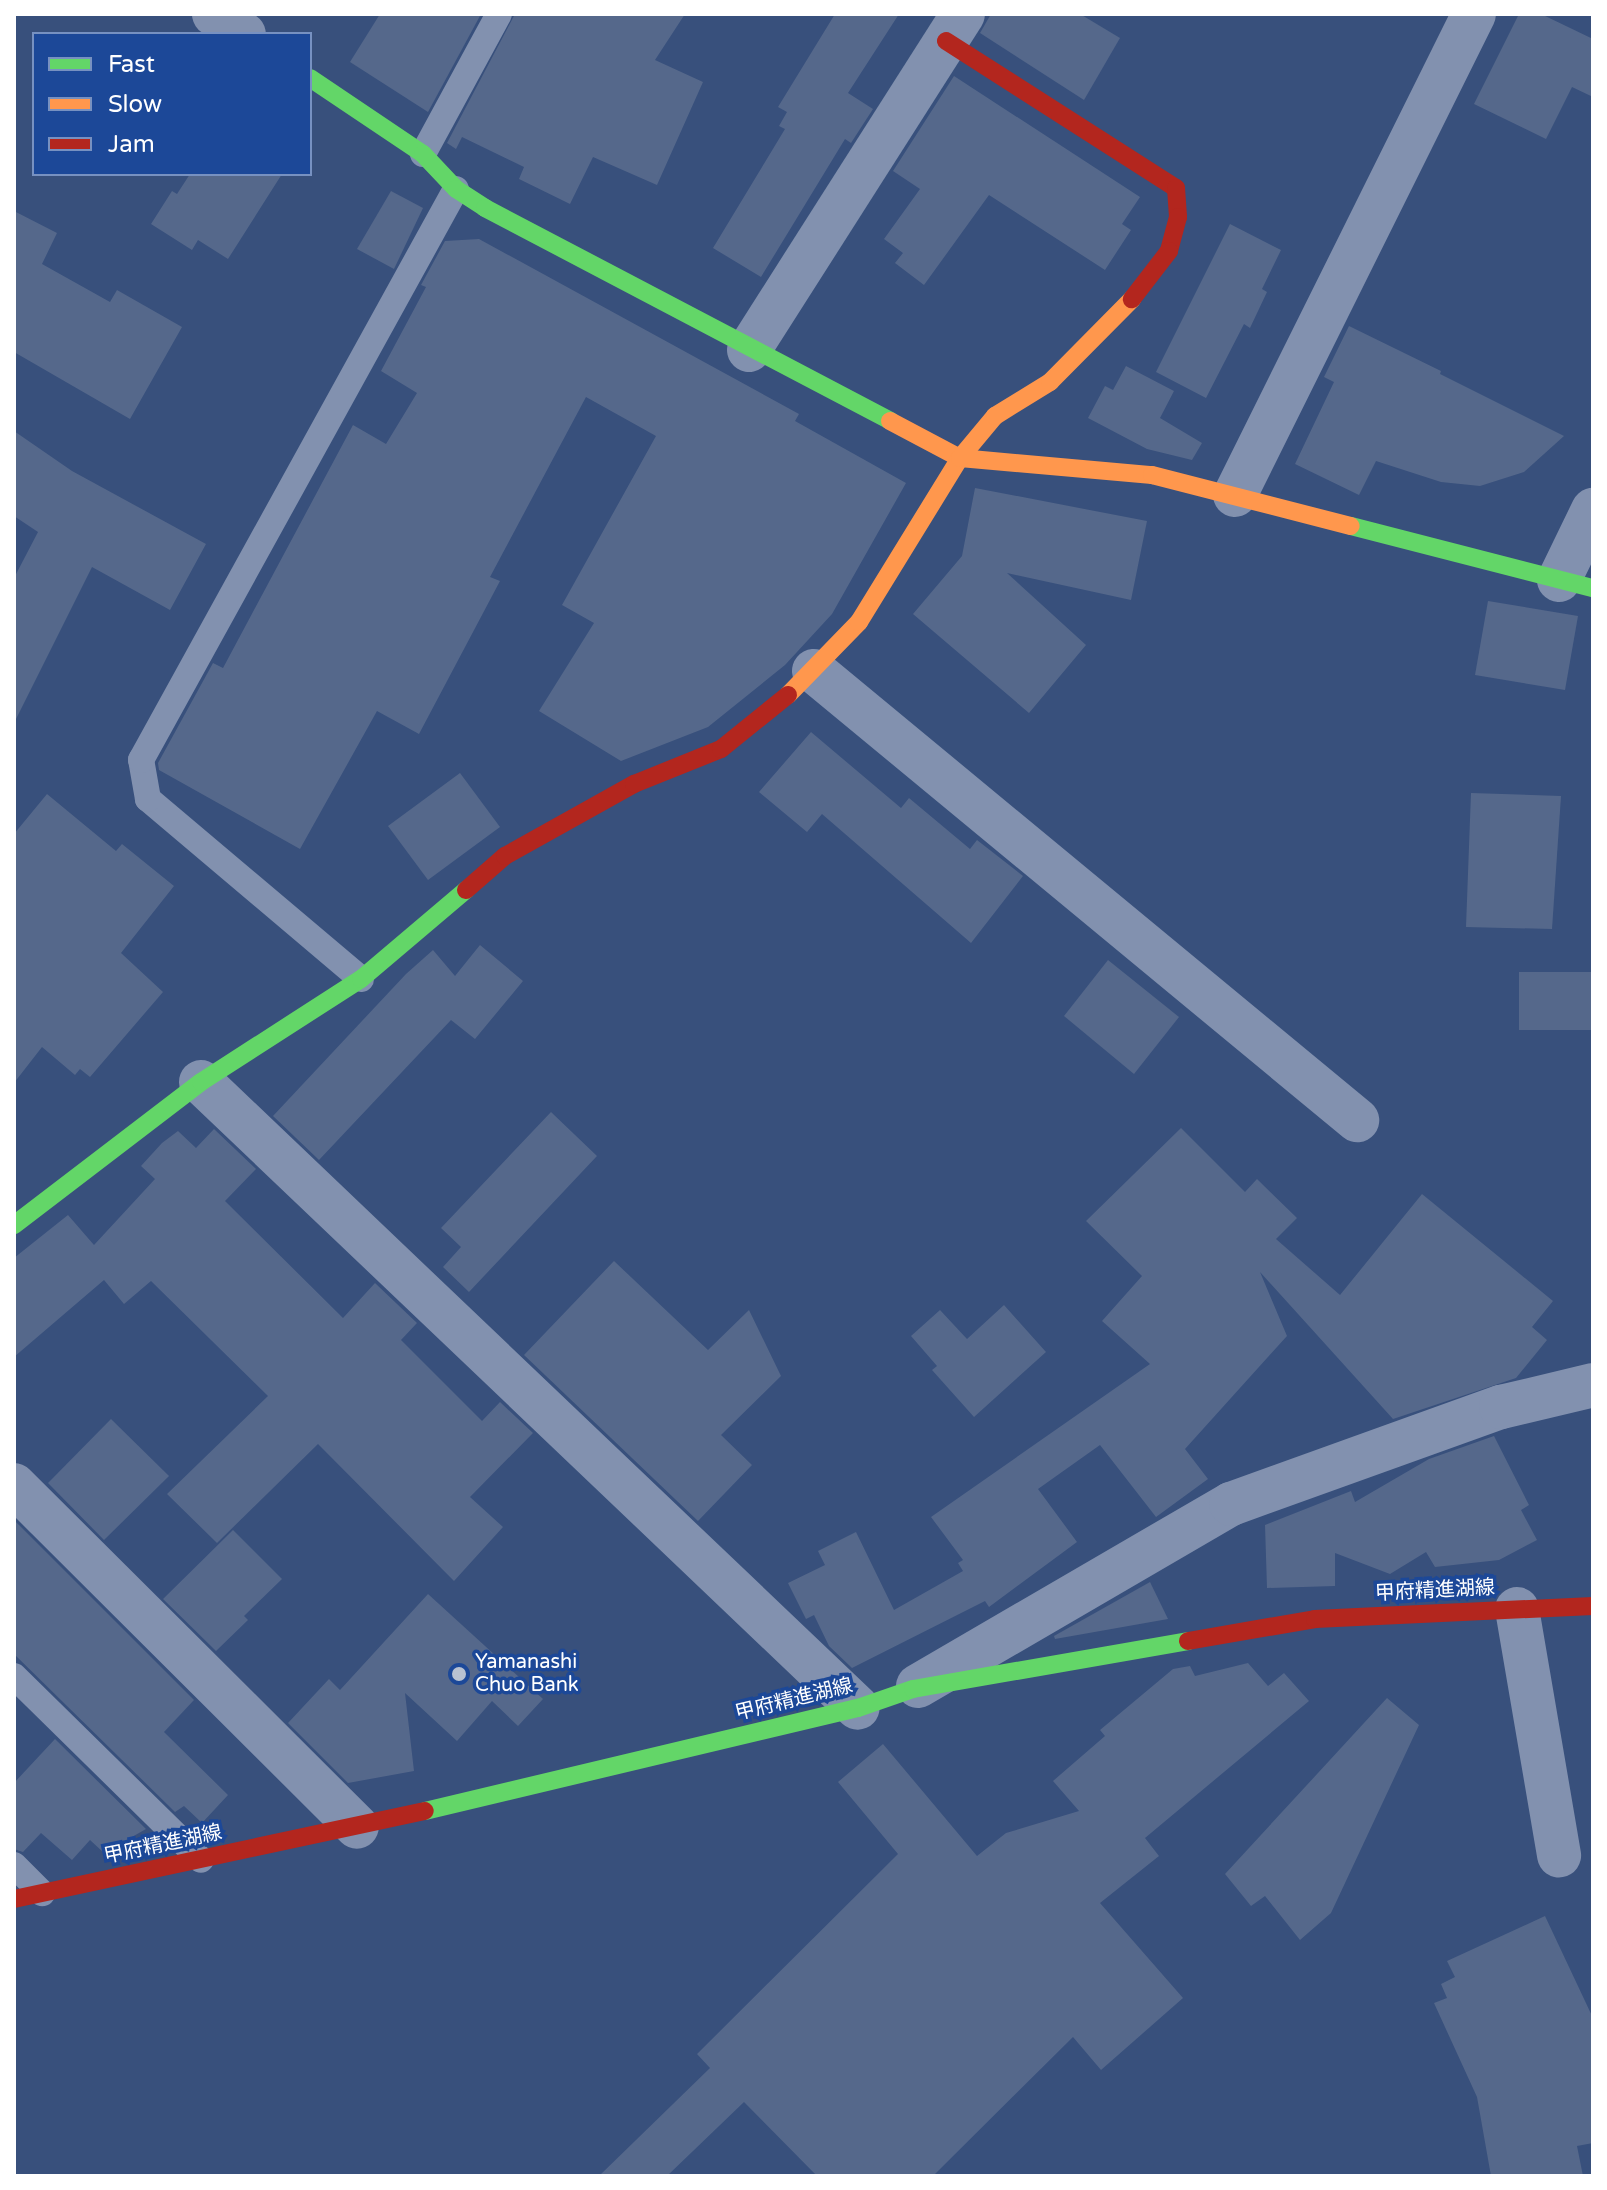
<!DOCTYPE html>
<meta charset="utf-8">
<style>
body{margin:0}
#map{position:relative;width:1607px;height:2190px;overflow:hidden;background:#38507c;font-family:"Varela Round","Noto Sans JP",sans-serif}
div>[style]{position:absolute}
[style*='--x']{left:calc(var(--x)*1px);top:calc(var(--y)*1px);width:calc(var(--w)*1px);rotate:calc(var(--a)*1deg)}
.building>*{inset:0;background:#55688b}
.lane>*{height:26px;margin:-13px;padding:0 13px;transform-origin:13px;border-radius:13px;background:#8291af}
.street>*{height:44px;margin:-22px;padding:0 22px;transform-origin:22px;border-radius:22px;background:#8291af}
.fast>*{height:18px;margin:-9px;padding:0 9px;transform-origin:9px;border-radius:9px;background:#63d668}
.slow>*{height:18px;margin:-9px;padding:0 9px;transform-origin:9px;border-radius:9px;background:#ff974d}
.jam>*{height:18px;margin:-9px;padding:0 9px;transform-origin:9px;border-radius:9px;background:#b3261e}
.dots>*{width:22px;height:22px;translate:-50% -50%;box-sizing:border-box;border:4px solid #1c4898;border-radius:50%}
span{translate:-50% -50%;white-space:nowrap;text-align:center;line-height:1.15;-webkit-text-stroke:7px #1c4898;paint-order:stroke}
.street-label{font-size:20px;color:#fff}
.poi-label{font-size:20px;color:#fff}
.left{translate:0 -50%;text-align:left}
.frame{position:absolute;inset:0;border:16px solid #fff;pointer-events:none}
.legend{position:absolute;left:32px;top:32px;width:280px;height:144px;box-sizing:border-box;background:#1c4898;border:2px solid #7791c1;margin:0;padding:10px 14px;list-style:none;font-size:24px;color:#fff}
.legend li{display:flex;align-items:center;gap:16px;height:40px}
.legend b{width:40px;border:2px solid #7791c1}
</style>
<div id="map">
<div class="building">
<div style="clip-path:polygon(380px 14px,481px 14px,428px 112px,350px 62px)"></div>
<div style="clip-path:polygon(515px 14px,685px 14px,655px 60px,703px 82px,657px 185px,593px 157px,570px 204px,519px 179px,524px 167px,462px 137px,456px 149px,447px 143px)"></div>
<div style="clip-path:polygon(835px 14px,899px 14px,848px 93px,873px 109px,851px 143px,845px 139px,761px 277px,713px 248px,785px 129px,779px 126px,787px 112px,778px 107px)"></div>
<div style="clip-path:polygon(991px 14px,1080px 14px,1120px 38px,1084px 100px,980px 33px)"></div>
<div style="clip-path:polygon(1519px 14px,1541px 14px,1593px 39px,1593px 97px,1572px 87px,1546px 139px,1474px 104px)"></div>
<div style="clip-path:polygon(954px 76px,1140px 197px,1122px 224px,1131px 230px,1105px 270px,989px 195px,924px 285px,895px 263px,903px 253px,884px 239px,920px 189px,893px 171px)"></div>
<div style="clip-path:polygon(190px 174px,282px 174px,228px 259px,198px 240px,192px 250px,151px 224px,172px 191px,177px 194px)"></div>
<div style="clip-path:polygon(391px 191px,423px 208px,394px 269px,357px 249px)"></div>
<div style="clip-path:polygon(14px 211px,57px 233px,42px 264px,110px 302px,117px 290px,182px 327px,130px 419px,14px 352px)"></div>
<div style="clip-path:polygon(1230px 224px,1281px 250px,1262px 289px,1267px 292px,1250px 328px,1244px 324px,1206px 398px,1156px 372px)"></div>
<div style="clip-path:polygon(479px 239px,799px 414px,795px 421px,906px 483px,832px 614px,785px 665px,708px 727px,621px 761px,539px 711px,594px 623px,562px 605px,656px 436px,586px 397px,490px 577px,500px 581px,419px 734px,377px 711px,300px 849px,159px 770px,158px 763px,213px 663px,223px 668px,353px 425px,386px 444px,417px 393px,381px 371px,426px 287px,421px 285px,445px 241px)"></div>
<div style="clip-path:polygon(1349px 326px,1441px 371px,1440px 374px,1564px 436px,1524px 472px,1480px 486px,1441px 482px,1376px 461px,1359px 495px,1295px 464px,1334px 382px,1324px 377px)"></div>
<div style="clip-path:polygon(1126px 366px,1174px 391px,1160px 418px,1202px 443px,1192px 460px,1147px 449px,1088px 418px,1105px 386px,1113px 390px)"></div>
<div style="clip-path:polygon(14px 431px,72px 471px,206px 544px,170px 610px,92px 567px,14px 723px,14px 578px,38px 532px,14px 516px)"></div>
<div style="clip-path:polygon(975px 488px,1147px 521px,1131px 600px,1007px 573px,1086px 645px,1029px 713px,913px 614px,962px 556px)"></div>
<div style="clip-path:polygon(1488px 601px,1578px 616px,1565px 690px,1475px 675px)"></div>
<div style="clip-path:polygon(811px 732px,901px 808px,909px 798px,970px 849px,977px 840px,1023px 876px,971px 943px,822px 814px,807px 832px,759px 792px)"></div>
<div style="clip-path:polygon(460px 773px,500px 827px,428px 880px,388px 826px)"></div>
<div style="clip-path:polygon(1471px 793px,1561px 796px,1552px 929px,1466px 927px)"></div>
<div style="clip-path:polygon(47px 794px,116px 851px,122px 844px,174px 886px,121px 953px,163px 992px,90px 1077px,80px 1069px,75px 1075px,42px 1047px,14px 1083px,14px 834px)"></div>
<div style="clip-path:polygon(480px 945px,523px 981px,475px 1039px,451px 1020px,319px 1160px,273px 1116px,406px 974px,433px 950px,455px 976px)"></div>
<div style="clip-path:polygon(1108px 960px,1179px 1017px,1134px 1074px,1064px 1016px)"></div>
<div style="clip-path:polygon(1519px 972px,1593px 972px,1593px 1030px,1519px 1030px)"></div>
<div style="clip-path:polygon(551px 1112px,597px 1156px,469px 1292px,443px 1267px,461px 1247px,441px 1228px)"></div>
<div style="clip-path:polygon(1181px 1128px,1245px 1192px,1257px 1179px,1297px 1218px,1276px 1239px,1340px 1295px,1422px 1194px,1553px 1301px,1532px 1327px,1547px 1340px,1516px 1378px,1393px 1419px,1260px 1272px,1287px 1336px,1185px 1449px,1208px 1479px,1156px 1517px,1100px 1445px,1038px 1489px,1077px 1542px,989px 1607px,985px 1601px,852px 1668px,829px 1646px,814px 1615px,806px 1619px,788px 1583px,825px 1565px,818px 1551px,856px 1532px,894px 1610px,963px 1571px,958px 1563px,963px 1560px,931px 1517px,1150px 1364px,1102px 1321px,1142px 1276px,1086px 1221px)"></div>
<div style="clip-path:polygon(214px 1129px,256px 1169px,225px 1201px,343px 1318px,375px 1283px,417px 1323px,401px 1340px,482px 1421px,500px 1402px,533px 1433px,470px 1497px,503px 1527px,454px 1581px,318px 1444px,217px 1543px,167px 1494px,268px 1396px,151px 1281px,124px 1304px,104px 1280px,14px 1357px,14px 1258px,68px 1215px,94px 1245px,155px 1179px,141px 1166px,162px 1143px,178px 1131px,196px 1148px)"></div>
<div style="clip-path:polygon(614px 1261px,708px 1350px,749px 1310px,781px 1376px,721px 1435px,752px 1465px,698px 1521px,524px 1355px)"></div>
<div style="clip-path:polygon(1004px 1305px,1046px 1352px,974px 1417px,932px 1370px,937px 1366px,911px 1336px,940px 1310px,967px 1339px)"></div>
<div style="clip-path:polygon(111px 1419px,169px 1476px,104px 1540px,48px 1483px)"></div>
<div style="clip-path:polygon(1494px 1436px,1529px 1505px,1521px 1510px,1537px 1540px,1499px 1560px,1435px 1567px,1426px 1552px,1390px 1574px,1335px 1553px,1335px 1586px,1267px 1588px,1265px 1525px,1351px 1491px,1355px 1502px,1429px 1459px)"></div>
<div style="clip-path:polygon(14px 1520px,194px 1700px,164px 1732px,228px 1795px,202px 1823px,184px 1806px,175px 1812px,14px 1654px)"></div>
<div style="clip-path:polygon(233px 1530px,282px 1579px,244px 1616px,248px 1620px,216px 1651px,163px 1599px)"></div>
<div style="clip-path:polygon(1150px 1582px,1168px 1619px,1055px 1639px,1054px 1636px)"></div>
<div style="clip-path:polygon(428px 1594px,543px 1699px,518px 1726px,492px 1701px,457px 1741px,405px 1693px,414px 1771px,348px 1783px,288px 1723px,329px 1679px,340px 1690px)"></div>
<div style="clip-path:polygon(1248px 1663px,1268px 1686px,1284px 1673px,1309px 1701px,1145px 1838px,1159px 1856px,1100px 1903px,1183px 1998px,1101px 2070px,1073px 2037px,933px 2176px,817px 2176px,744px 2102px,667px 2176px,599px 2176px,710px 2068px,697px 2054px,898px 1854px,838px 1782px,883px 1744px,977px 1856px,1006px 1833px,1079px 1811px,1053px 1781px,1105px 1736px,1100px 1730px,1173px 1669px,1190px 1666px,1195px 1676px)"></div>
<div style="clip-path:polygon(1387px 1698px,1419px 1725px,1331px 1913px,1300px 1940px,1265px 1896px,1251px 1906px,1225px 1874px)"></div>
<div style="clip-path:polygon(55px 1739px,146px 1829px,104px 1853px,90px 1840px,72px 1860px,41px 1833px,23px 1852px,14px 1849px,14px 1783px)"></div>
<div style="clip-path:polygon(1545px 1916px,1593px 2018px,1593px 2143px,1577px 2146px,1583px 2176px,1491px 2176px,1477px 2097px,1434px 2003px,1447px 1998px,1441px 1984px,1455px 1977px,1447px 1961px)"></div>
</div>
<div class="lane">
<div style="--x:423;--y:154;--w:159;--a:-61.5"></div>
<div style="--x:361;--y:979;--w:279;--a:-139.8"></div>
<div style="--x:148;--y:799;--w:40;--a:-100"></div>
<div style="--x:141;--y:760;--w:652;--a:-61.12"></div>
<div style="--x:14;--y:1676;--w:262;--a:44.5"></div>
<div style="--x:14;--y:1865;--w:40;--a:45"></div>
</div>
<div class="street">
<div style="--x:214;--y:14;--w:36;--a:34"></div>
<div style="--x:749;--y:350;--w:398;--a:-57.5"></div>
<div style="--x:1235;--y:495;--w:537;--a:-63.58"></div>
<div style="--x:1559;--y:580;--w:78;--a:-64.1"></div>
<div style="--x:814;--y:671;--w:705;--a:39.59"></div>
<div style="--x:201;--y:1082;--w:907;--a:43.62"></div>
<div style="--x:14;--y:1485;--w:484;--a:44.9"></div>
<div style="--x:1517;--y:1609;--w:250;--a:80.3"></div>
<div style="--x:918;--y:1686;--w:362;--a:-30.2"></div>
<div style="--x:1231;--y:1504;--w:287;--a:-19.8"></div>
<div style="--x:1501;--y:1407;--w:95;--a:-13.4"></div>
</div>
<div class="fast">
<div style="--x:310;--y:78;--w:136;--a:33.9"></div>
<div style="--x:423;--y:154;--w:48;--a:46.7"></div>
<div style="--x:456;--y:189;--w:35;--a:33"></div>
<div style="--x:485;--y:208;--w:458;--a:27.7"></div>
<div style="--x:1351;--y:526;--w:250;--a:14.4"></div>
<div style="--x:14;--y:1225;--w:235;--a:-37.4"></div>
<div style="--x:201;--y:1082;--w:190;--a:-32.8"></div>
<div style="--x:361;--y:979;--w:138;--a:-40.3"></div>
<div style="--x:425;--y:1811;--w:445;--a:-13.4"></div>
<div style="--x:858;--y:1708;--w:58;--a:-19.1"></div>
<div style="--x:913;--y:1689;--w:279;--a:-9.9"></div>
</div>
<div class="slow">
<div style="--x:890;--y:421;--w:79;--a:27.9"></div>
<div style="--x:960;--y:458;--w:193;--a:5.1"></div>
<div style="--x:1152;--y:475;--w:205;--a:14.4"></div>
<div style="--x:788;--y:695;--w:102;--a:-45.8"></div>
<div style="--x:859;--y:622;--w:193;--a:-58.4"></div>
<div style="--x:960;--y:458;--w:55;--a:-50.2"></div>
<div style="--x:995;--y:416;--w:65;--a:-31.7"></div>
<div style="--x:1050;--y:382;--w:117;--a:-45.3"></div>
</div>
<div class="jam">
<div style="--x:946;--y:41;--w:273;--a:32.6"></div>
<div style="--x:1176;--y:188;--w:29;--a:86"></div>
<div style="--x:1178;--y:217;--w:35;--a:105"></div>
<div style="--x:1169;--y:251;--w:61;--a:127.6"></div>
<div style="--x:466;--y:890;--w:52;--a:-41.1"></div>
<div style="--x:505;--y:856;--w:148;--a:-29.2"></div>
<div style="--x:634;--y:784;--w:94;--a:-21.9"></div>
<div style="--x:721;--y:749;--w:86;--a:-38.9"></div>
<div style="--x:1188;--y:1641;--w:129;--a:-9.8"></div>
<div style="--x:1315;--y:1619;--w:278;--a:-2.7"></div>
<div style="--x:14;--y:1899;--w:420;--a:-12.1"></div>
</div>
<div class="dots">
<div style="left:459px;top:1674px;background:#b9c2d1"></div>
</div>
<div class="street-label">
<span style="left:1435px;top:1591px;rotate:-3deg">甲府精進湖線</span>
<span style="left:794px;top:1700px;rotate:-14deg">甲府精進湖線</span>
<span style="left:163px;top:1845px;rotate:-12deg">甲府精進湖線</span>
</div>
<div class="poi-label">
<span class="left" style="left:475px;top:1674px">Yamanashi<br>Chuo Bank</span>
</div>
<div class="frame"></div>
<ul class="legend">
<li><b style="height:10px;background:#63d668"></b>Fast</li>
<li><b style="height:10px;background:#ff974d"></b>Slow</li>
<li><b style="height:10px;background:#b3261e"></b>Jam</li>
</ul>
</div>
